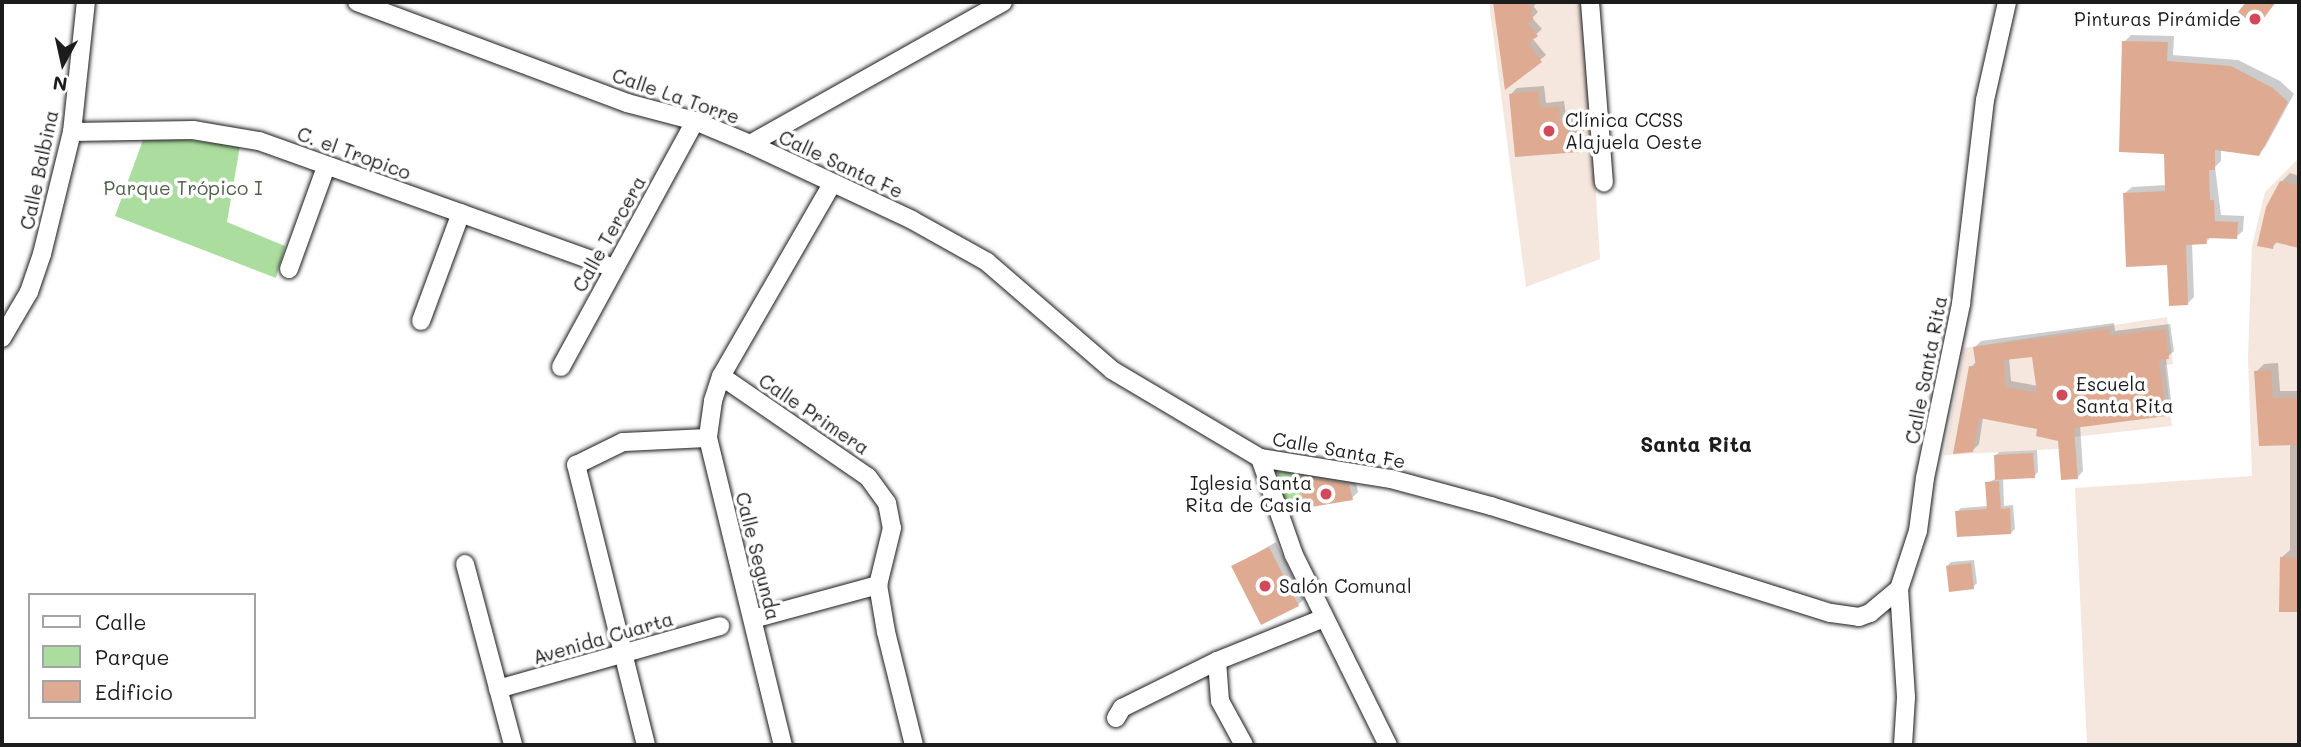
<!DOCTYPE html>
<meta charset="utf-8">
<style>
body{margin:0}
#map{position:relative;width:2301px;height:747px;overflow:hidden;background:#fff;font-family:Mali,sans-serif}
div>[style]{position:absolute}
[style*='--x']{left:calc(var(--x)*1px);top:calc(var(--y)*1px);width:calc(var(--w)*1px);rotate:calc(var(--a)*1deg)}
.built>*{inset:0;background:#f5e6de}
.green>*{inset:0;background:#abdd9e}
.shadow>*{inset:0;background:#0003}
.building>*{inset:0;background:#deab92}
.roads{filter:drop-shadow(0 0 2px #1c1c1c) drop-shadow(0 0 2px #1c1c1c)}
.street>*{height:18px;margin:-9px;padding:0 9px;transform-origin:9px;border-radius:9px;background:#fff}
.dots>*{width:19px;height:19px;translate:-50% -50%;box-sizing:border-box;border:4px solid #fff;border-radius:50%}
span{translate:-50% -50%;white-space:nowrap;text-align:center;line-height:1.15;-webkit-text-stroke:7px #fff;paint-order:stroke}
.poi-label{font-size:19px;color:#1c1c1c}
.right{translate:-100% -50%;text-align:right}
.left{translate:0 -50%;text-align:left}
.street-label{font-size:19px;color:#1c1c1c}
.park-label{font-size:19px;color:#4e604a}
.neighbourhood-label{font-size:21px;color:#1c1c1c;font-weight:700}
.frame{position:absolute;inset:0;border:4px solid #1c1c1c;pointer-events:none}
.legend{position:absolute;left:28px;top:593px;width:228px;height:126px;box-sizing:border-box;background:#fff;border:2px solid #a4a4a4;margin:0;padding:9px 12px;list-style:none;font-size:21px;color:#1c1c1c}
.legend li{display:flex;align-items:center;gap:14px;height:35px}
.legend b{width:35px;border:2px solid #a4a4a4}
.north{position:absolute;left:28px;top:28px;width:70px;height:70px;-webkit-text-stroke:5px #fff;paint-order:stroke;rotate:188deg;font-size:19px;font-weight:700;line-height:28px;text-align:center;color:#1c1c1c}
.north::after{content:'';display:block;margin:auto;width:24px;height:32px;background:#1c1c1c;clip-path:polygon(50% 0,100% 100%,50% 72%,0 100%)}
</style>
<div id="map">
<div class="built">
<div style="clip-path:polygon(1489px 2px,1584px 2px,1600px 259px,1526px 287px)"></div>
<div style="clip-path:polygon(2298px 159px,2299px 745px,2087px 745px,2075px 488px,2252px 476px,2248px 357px,2252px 246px,2265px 192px)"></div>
<div style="clip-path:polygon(2167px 317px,2173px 364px,2165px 365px,2172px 426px,2074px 437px,2075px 448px,1944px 455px,1964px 348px)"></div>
</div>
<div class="green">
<div style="clip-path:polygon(178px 139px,240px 146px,227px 222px,285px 246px,276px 278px,115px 216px,143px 140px)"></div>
<div style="clip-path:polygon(1277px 471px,1296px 473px,1294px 488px,1300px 488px,1305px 508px,1287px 511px)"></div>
</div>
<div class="shadow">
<div style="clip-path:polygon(1495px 2px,1536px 2px,1534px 7px,1538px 12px,1532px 18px,1542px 29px,1532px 38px,1546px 55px,1507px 87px)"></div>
<div style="clip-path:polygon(2131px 35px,2174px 36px,2173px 55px,2238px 60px,2280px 81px,2294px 94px,2265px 147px,2258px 154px,2221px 149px,2221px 161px,2215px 167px,2221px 215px,2244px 216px,2243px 231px,2236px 237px,2212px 236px,2206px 242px,2192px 243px,2194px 297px,2187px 304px,2169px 264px,2125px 193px,2132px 187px,2167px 185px,2166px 152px,2124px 42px)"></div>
<div style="clip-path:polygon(1544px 86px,1546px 103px,1564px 101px,1566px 116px,1572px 115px,1574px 131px,1584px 130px,1585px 144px,1579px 150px,1511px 94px,1517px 88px)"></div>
<div style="clip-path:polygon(2290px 173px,2299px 176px,2299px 246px,2278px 241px,2272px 247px,2281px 182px)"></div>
<div style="clip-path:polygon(evenodd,2114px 323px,2115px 331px,2170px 324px,2174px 351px,2166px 358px,2172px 408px,2165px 414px,2080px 425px,2083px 471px,2077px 478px,2060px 439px,2039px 427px,1983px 417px,1979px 444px,1972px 451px,1971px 367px,1977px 361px,1975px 347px,1981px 341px,2114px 323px,2033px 355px,2038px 386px,2011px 381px,2009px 358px,2033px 355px)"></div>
<div style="clip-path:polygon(2278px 363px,2280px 391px,2299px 391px,2299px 610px,2280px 610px,2281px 558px,2290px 550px,2290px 444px,2256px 372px,2264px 364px)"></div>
<div style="clip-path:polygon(2037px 450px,2038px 472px,2034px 476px,2003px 478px,2004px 506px,2013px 505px,2015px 529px,2011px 533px,1957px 512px,1961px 508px,1988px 506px,1987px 483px,1997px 478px,1995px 456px,1999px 452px)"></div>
<div style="clip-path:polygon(1304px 470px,1355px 478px,1358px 492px,1352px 498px,1297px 476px)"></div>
<div style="clip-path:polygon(1276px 542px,1304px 599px,1298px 605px,1233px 567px)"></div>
<div style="clip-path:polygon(1974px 560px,1977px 583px,1973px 587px,1947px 566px,1951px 562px)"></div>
</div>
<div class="building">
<div style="clip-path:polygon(1493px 2px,1527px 2px,1533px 10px,1529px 13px,1534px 19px,1528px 24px,1538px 36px,1528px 43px,1542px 62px,1505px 90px)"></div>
<div style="clip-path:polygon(2246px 2px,2276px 2px,2257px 27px,2238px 12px)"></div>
<div style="clip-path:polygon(2122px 41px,2168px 42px,2167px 61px,2231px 66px,2273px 88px,2288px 102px,2259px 156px,2215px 150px,2215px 170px,2209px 170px,2210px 200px,2214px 200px,2215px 221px,2238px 222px,2237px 239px,2206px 238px,2207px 244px,2186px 245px,2188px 305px,2169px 306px,2167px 265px,2126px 267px,2123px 193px,2165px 191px,2164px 154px,2119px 152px)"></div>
<div style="clip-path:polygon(1538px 91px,1540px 108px,1559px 107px,1560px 121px,1566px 121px,1568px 137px,1578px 136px,1580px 152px,1515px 157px,1509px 94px)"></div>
<div style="clip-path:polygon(2280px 181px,2299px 186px,2299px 248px,2274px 242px,2273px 249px,2257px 246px,2266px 207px)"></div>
<div style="clip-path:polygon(evenodd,2109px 329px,2110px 336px,2165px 329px,2169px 359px,2159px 360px,2166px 416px,2074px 428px,2078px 479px,2061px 480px,2058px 441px,2036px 436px,2037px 429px,1979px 418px,1973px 452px,1953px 454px,1969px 366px,1976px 367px,1973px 347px,2109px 329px,2032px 357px,2037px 393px,2005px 387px,2004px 360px,2032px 357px)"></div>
<div style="clip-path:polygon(2271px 370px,2273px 398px,2299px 398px,2299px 445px,2259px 446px,2254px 371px)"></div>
<div style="clip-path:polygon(2033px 453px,2035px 478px,1995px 480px,1994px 455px)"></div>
<div style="clip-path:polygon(1296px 475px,1349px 484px,1353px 500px,1305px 508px,1300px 488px,1294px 488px)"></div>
<div style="clip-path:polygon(1999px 481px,2001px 509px,2010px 508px,2011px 534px,1957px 537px,1955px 511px,1987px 509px,1985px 482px)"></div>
<div style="clip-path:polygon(1269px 547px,1299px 606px,1261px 625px,1231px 566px)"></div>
<div style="clip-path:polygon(2280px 557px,2299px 558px,2299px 612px,2279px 612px)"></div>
<div style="clip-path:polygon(1971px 563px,1974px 589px,1949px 592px,1946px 566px)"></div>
</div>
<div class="roads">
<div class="street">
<div style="--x:357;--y:2;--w:288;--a:20.5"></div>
<div style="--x:627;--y:103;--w:70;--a:14.8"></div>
<div style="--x:695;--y:121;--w:60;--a:22.7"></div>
<div style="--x:750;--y:144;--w:290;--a:-29.3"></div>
<div style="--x:1590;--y:2;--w:181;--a:85.6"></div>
<div style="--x:72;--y:132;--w:121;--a:-0.9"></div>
<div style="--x:193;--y:130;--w:67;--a:9.5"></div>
<div style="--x:259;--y:141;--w:376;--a:19.7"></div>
<div style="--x:750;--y:144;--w:179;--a:25.1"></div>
<div style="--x:912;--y:220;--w:86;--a:29.2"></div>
<div style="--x:987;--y:262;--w:165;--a:40.8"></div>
<div style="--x:1112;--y:370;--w:172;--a:30.7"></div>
<div style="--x:1260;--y:458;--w:133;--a:9.1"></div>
<div style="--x:1391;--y:479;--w:104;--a:15.1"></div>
<div style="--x:1491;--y:506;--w:356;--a:17.5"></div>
<div style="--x:1831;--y:613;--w:28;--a:8"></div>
<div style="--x:1859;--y:617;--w:12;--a:-20"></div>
<div style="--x:1870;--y:613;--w:38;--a:-40"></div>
<div style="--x:832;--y:184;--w:222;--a:120"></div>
<div style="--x:721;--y:376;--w:178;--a:34.5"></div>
<div style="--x:868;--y:477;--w:32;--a:54"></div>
<div style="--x:887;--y:503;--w:25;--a:79"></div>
<div style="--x:892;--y:528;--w:59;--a:103.8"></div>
<div style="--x:878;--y:585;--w:48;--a:80.3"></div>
<div style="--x:886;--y:632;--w:116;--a:76.1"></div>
<div style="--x:289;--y:269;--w:109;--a:-70.1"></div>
<div style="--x:421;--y:321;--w:115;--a:-69.7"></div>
<div style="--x:2;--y:338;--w:53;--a:-59.6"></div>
<div style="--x:29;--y:292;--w:40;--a:-71.1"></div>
<div style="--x:42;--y:254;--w:126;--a:-76.2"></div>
<div style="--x:72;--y:132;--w:131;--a:-83.9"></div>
<div style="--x:561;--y:367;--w:280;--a:-61.4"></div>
<div style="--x:721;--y:376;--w:26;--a:108"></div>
<div style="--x:713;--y:401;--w:37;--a:98"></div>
<div style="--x:708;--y:438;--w:316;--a:76.3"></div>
<div style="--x:1260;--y:458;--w:103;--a:70.7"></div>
<div style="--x:1294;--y:555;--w:212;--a:63.7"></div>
<div style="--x:465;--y:564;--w:187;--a:75.1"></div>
<div style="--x:753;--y:619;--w:130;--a:-15.2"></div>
<div style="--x:1217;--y:661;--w:40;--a:85.7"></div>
<div style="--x:1220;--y:701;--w:50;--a:61.4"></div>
<div style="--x:498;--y:689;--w:231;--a:-15.8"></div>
<div style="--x:1116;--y:718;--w:12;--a:-59"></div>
<div style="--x:1122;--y:708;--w:106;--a:-26.3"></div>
<div style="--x:1217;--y:661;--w:115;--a:-21.9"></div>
<div style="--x:646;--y:745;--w:289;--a:-104"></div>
<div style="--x:576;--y:465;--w:52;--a:-26.1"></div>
<div style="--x:623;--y:442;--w:85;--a:-2.7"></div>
<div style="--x:1903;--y:745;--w:48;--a:-86.4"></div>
<div style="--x:1906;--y:697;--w:108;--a:-93.7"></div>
<div style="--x:1899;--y:589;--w:61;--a:-71.9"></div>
<div style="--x:1918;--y:531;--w:53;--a:-82.5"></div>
<div style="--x:1925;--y:478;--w:178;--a:-78.3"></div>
<div style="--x:1961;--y:304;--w:205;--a:-83.3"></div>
<div style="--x:1985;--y:100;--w:100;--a:-77.3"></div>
</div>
</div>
<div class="dots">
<div style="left:2255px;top:19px;background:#d1495b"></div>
<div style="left:1549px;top:131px;background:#d1495b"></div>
<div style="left:2062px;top:395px;background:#d1495b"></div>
<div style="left:1326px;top:494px;background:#d1495b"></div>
<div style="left:1265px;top:586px;background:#d1495b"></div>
</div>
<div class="poi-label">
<span class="right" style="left:2241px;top:19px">Pinturas Pirámide</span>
<span class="left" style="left:1565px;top:131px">Clínica CCSS<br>Alajuela Oeste</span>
<span class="left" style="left:2076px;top:395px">Escuela<br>Santa Rita</span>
<span class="right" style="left:1312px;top:494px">Iglesia Santa<br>Rita de Casia</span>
<span class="left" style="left:1279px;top:586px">Salón Comunal</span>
</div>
<div class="street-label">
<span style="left:676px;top:96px;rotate:19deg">Calle La Torre</span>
<span style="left:354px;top:153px;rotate:20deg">C. el Tropico</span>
<span style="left:841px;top:164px;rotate:25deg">Calle Santa Fe</span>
<span style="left:39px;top:170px;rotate:-78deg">Calle Balbina</span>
<span style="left:609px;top:234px;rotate:-61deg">Calle Tercera</span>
<span style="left:1926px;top:370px;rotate:-79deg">Calle Santa Rita</span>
<span style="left:814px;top:414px;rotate:34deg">Calle Primera</span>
<span style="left:1339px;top:450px;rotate:10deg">Calle Santa Fe</span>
<span style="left:758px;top:556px;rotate:76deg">Calle Segunda</span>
<span style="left:603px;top:638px;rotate:-16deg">Avenida Cuarta</span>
</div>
<div class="park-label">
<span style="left:183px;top:188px">Parque Trópico I</span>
</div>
<div class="neighbourhood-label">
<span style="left:1696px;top:444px">Santa Rita</span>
</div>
<div class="frame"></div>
<ul class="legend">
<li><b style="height:9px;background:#fff"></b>Calle</li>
<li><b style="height:19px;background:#abdd9e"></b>Parque</li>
<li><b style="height:19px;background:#deab92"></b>Edificio</li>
</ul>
<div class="north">N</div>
</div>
